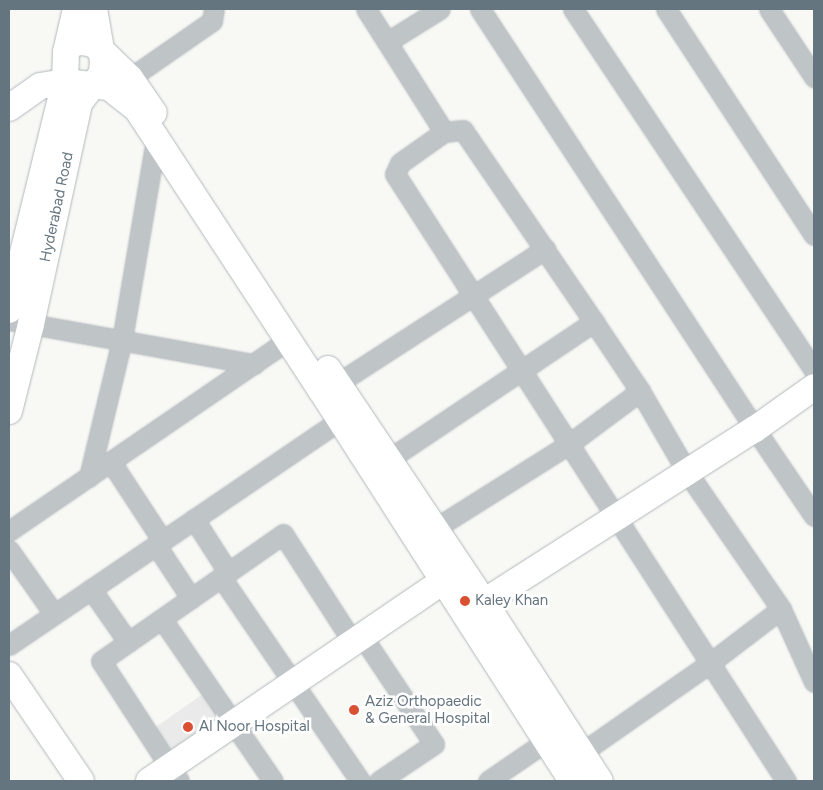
<!DOCTYPE html>
<style>
body{margin:0}
#map{position:relative;width:823px;height:790px;overflow:hidden;background:#f8f8f5;font-family:Figtree,sans-serif}
div>[style]{position:absolute}
[style*='--x']{left:calc(var(--x)*1px);top:calc(var(--y)*1px);width:calc(var(--w)*1px);rotate:calc(var(--a)*1deg)}
.built>*{inset:0;background:#e9eae9}
.roads{filter:drop-shadow(0 0 1px #b2b8bc) drop-shadow(0 0 1px #b2b8bc)}
.street>*{height:19px;margin:-9.5px;padding:0 9.5px;transform-origin:9.5px;border-radius:9.5px;background:#bfc4c7}
.secondary>*{height:26px;margin:-13px;padding:0 13px;transform-origin:13px;border-radius:13px;background:#fff}
.dots>*{width:14px;height:14px;translate:-50% -50%;box-sizing:border-box;border:2px solid #fff;border-radius:50%}
span{translate:-50% -50%;white-space:nowrap;text-align:center;line-height:1.15;-webkit-text-stroke:5px #fff;paint-order:stroke}
.street-label{font-size:15px;color:#65757f}
.poi-label{font-size:15px;color:#65757f}
.left{translate:0 -50%;text-align:left}
.frame{position:absolute;inset:0;border:10px solid #65757f;pointer-events:none}
</style>
<div id="map">
<div class="built">
<div style="clip-path:polygon(206px 692px,227px 723px,170px 762px,150px 731px)"></div>
</div>
<div class="roads">
<div class="street">
<div style="--x:366;--y:9;--w:146;--a:57.6"></div>
<div style="--x:444;--y:132;--w:54;--a:144.8"></div>
<div style="--x:400;--y:163;--w:12;--a:114"></div>
<div style="--x:395;--y:174;--w:722;--a:57.21"></div>
<div style="--x:480;--y:9;--w:502;--a:56.78"></div>
<div style="--x:755;--y:429;--w:105;--a:55.9"></div>
<div style="--x:573;--y:9;--w:434;--a:56.3"></div>
<div style="--x:666;--y:9;--w:270;--a:56.8"></div>
<div style="--x:769;--y:9;--w:82;--a:56.5"></div>
<div style="--x:387;--y:42;--w:62;--a:-31.9"></div>
<div style="--x:130;--y:78;--w:100;--a:-34.8"></div>
<div style="--x:212;--y:21;--w:12;--a:-81"></div>
<div style="--x:444;--y:132;--w:19;--a:-6"></div>
<div style="--x:463;--y:130;--w:232;--a:55.7"></div>
<div style="--x:594;--y:322;--w:83;--a:56.3"></div>
<div style="--x:640;--y:391;--w:94;--a:59.9"></div>
<div style="--x:687;--y:472;--w:166;--a:55.5"></div>
<div style="--x:781;--y:609;--w:80;--a:65.7"></div>
<div style="--x:9;--y:320;--w:249;--a:10.2"></div>
<div style="--x:338;--y:383;--w:247;--a:-32.9"></div>
<div style="--x:389;--y:459;--w:247;--a:-33.8"></div>
<div style="--x:111;--y:462;--w:93;--a:56.8"></div>
<div style="--x:89;--y:477;--w:141;--a:-76.5"></div>
<div style="--x:122;--y:340;--w:204;--a:-80.4"></div>
<div style="--x:194;--y:519;--w:63;--a:57.3"></div>
<div style="--x:434;--y:529;--w:160;--a:-32.2"></div>
<div style="--x:569;--y:444;--w:89;--a:-36.7"></div>
<div style="--x:9;--y:531;--w:338;--a:-34.4"></div>
<div style="--x:156;--y:545;--w:64;--a:56.6"></div>
<div style="--x:9;--y:550;--w:78;--a:54.9"></div>
<div style="--x:221;--y:577;--w:247;--a:55.7"></div>
<div style="--x:91;--y:589;--w:65;--a:55.1"></div>
<div style="--x:162;--y:619;--w:196;--a:55.6"></div>
<div style="--x:362;--y:636;--w:130;--a:56.3"></div>
<div style="--x:434;--y:744;--w:66;--a:146.1"></div>
<div style="--x:9;--y:645;--w:400;--a:-34.2"></div>
<div style="--x:581;--y:753;--w:157;--a:-34.9"></div>
<div style="--x:710;--y:663;--w:89;--a:-37.3"></div>
<div style="--x:179;--y:781;--w:143;--a:-123"></div>
<div style="--x:101;--y:661;--w:222;--a:-34.9"></div>
<div style="--x:283;--y:534;--w:129;--a:57.1"></div>
<div style="--x:488;--y:781;--w:69;--a:-34.4"></div>
</div>
<div class="secondary">
<div style="--x:69;--y:46;--w:10;--a:-24"></div>
<div style="--x:78;--y:42;--w:13;--a:4"></div>
<div style="--x:91;--y:43;--w:12;--a:35"></div>
<div style="--x:101;--y:50;--w:40;--a:44"></div>
<div style="--x:130;--y:78;--w:42;--a:55.6"></div>
<div style="--x:9;--y:108;--w:38;--a:-35"></div>
<div style="--x:40;--y:86;--w:25;--a:-9"></div>
<div style="--x:65;--y:82;--w:44;--a:6.5"></div>
<div style="--x:109;--y:87;--w:36;--a:38"></div>
<div style="--x:137;--y:109;--w:336;--a:56.8"></div>
<div style="--x:321;--y:390;--w:465;--a:57.3"></div>
<div style="--x:9;--y:310;--w:235;--a:-76.2"></div>
<div style="--x:65;--y:82;--w:30;--a:-88"></div>
<div style="--x:66;--y:52;--w:44;--a:-76.9"></div>
<div style="--x:328;--y:369;--w:280;--a:56.2"></div>
<div style="--x:484;--y:602;--w:213;--a:57.1"></div>
<div style="--x:9;--y:411;--w:90;--a:-75.8"></div>
<div style="--x:31;--y:324;--w:226;--a:-77.7"></div>
<div style="--x:79;--y:103;--w:37;--a:-52"></div>
<div style="--x:102;--y:74;--w:13;--a:-86"></div>
<div style="--x:103;--y:61;--w:53;--a:-99.8"></div>
<div style="--x:484;--y:602;--w:322;--a:-32.6"></div>
<div style="--x:755;--y:429;--w:72;--a:-35.4"></div>
<div style="--x:9;--y:675;--w:128;--a:55.8"></div>
<div style="--x:149;--y:781;--w:371;--a:-34.2"></div>
</div>
</div>
<div class="dots">
<div style="left:465px;top:601px;background:#da5033"></div>
<div style="left:354px;top:710px;background:#da5033"></div>
<div style="left:188px;top:727px;background:#da5033"></div>
</div>
<div class="street-label">
<span style="left:57px;top:207px;rotate:-78deg">Hyderabad Road</span>
</div>
<div class="poi-label">
<span class="left" style="left:475px;top:601px">Kaley Khan</span>
<span class="left" style="left:365px;top:710px">Aziz Orthopaedic<br>&amp; General Hospital</span>
<span class="left" style="left:199px;top:727px">Al Noor Hospital</span>
</div>
<div class="frame"></div>
</div>
